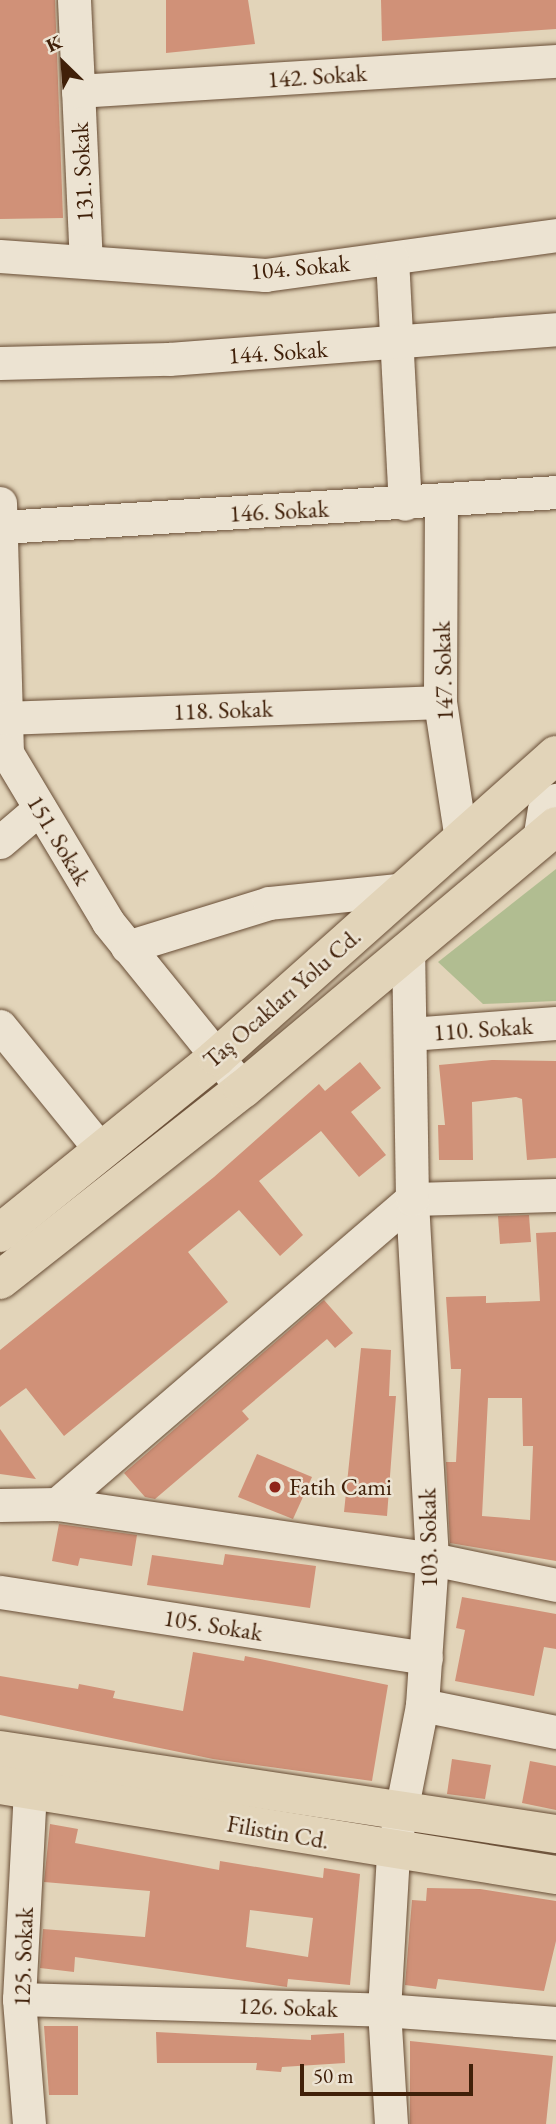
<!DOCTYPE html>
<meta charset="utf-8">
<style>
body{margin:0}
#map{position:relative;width:556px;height:2124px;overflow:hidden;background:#e2d4b9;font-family:"EB Garamond",serif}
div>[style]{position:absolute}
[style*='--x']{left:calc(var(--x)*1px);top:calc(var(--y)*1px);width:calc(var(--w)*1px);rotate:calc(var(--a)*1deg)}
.green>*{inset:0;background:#b1bd91}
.building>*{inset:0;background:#d09178}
.roads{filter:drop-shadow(0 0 2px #684d35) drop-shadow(0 0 2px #684d35)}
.minor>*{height:33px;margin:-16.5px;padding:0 16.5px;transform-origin:16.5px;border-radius:16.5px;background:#ece3d2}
.major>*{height:38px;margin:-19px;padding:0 19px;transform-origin:19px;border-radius:19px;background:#e2d4b9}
.dots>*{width:19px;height:19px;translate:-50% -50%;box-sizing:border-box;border:4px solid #ece3d2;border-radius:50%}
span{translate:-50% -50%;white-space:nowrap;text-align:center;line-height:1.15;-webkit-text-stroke:5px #ece3d2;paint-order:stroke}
.street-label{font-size:24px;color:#402009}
.poi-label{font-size:24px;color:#402009}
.left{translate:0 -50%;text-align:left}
.north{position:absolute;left:28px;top:28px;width:70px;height:70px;-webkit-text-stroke:5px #ece3d2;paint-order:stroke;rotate:335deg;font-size:19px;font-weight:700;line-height:28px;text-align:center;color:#402009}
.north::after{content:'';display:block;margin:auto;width:24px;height:32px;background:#402009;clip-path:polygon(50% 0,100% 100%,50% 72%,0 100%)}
.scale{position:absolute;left:300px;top:2064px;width:173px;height:32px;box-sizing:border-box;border:4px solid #402009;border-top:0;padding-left:9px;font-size:21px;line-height:24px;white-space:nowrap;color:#402009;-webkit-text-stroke:5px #ece3d2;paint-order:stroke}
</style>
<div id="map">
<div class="green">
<div style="clip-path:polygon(556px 869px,556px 1001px,483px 1004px,438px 962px)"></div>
</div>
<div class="building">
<div style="clip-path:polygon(0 0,55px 0,63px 218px,0 219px)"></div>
<div style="clip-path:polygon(166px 0,248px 0,255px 44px,166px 53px)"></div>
<div style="clip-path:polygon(381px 0,556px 0,556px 29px,382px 41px)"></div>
<div style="clip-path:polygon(492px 1060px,556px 1061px,556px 1158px,527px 1160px,522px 1099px,516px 1097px,472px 1102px,473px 1160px,439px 1160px,438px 1125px,445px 1125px,439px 1065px)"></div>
<div style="clip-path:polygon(360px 1062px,381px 1088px,351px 1112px,386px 1155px,359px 1177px,321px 1131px,259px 1181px,303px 1235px,280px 1256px,239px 1210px,188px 1252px,228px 1302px,64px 1436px,26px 1388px,0 1407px,0 1350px,214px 1177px,319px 1084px,325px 1091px)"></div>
<div style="clip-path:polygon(529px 1215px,531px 1242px,500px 1244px,498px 1216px)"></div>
<div style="clip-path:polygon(evenodd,556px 1232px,556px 1561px,450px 1543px,446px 1462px,456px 1462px,461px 1369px,451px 1369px,446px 1297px,486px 1296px,486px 1303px,540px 1301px,536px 1233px,556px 1232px,488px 1398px,522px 1398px,523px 1446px,533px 1446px,530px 1520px,482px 1516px,488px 1398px)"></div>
<div style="clip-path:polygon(324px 1300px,353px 1333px,335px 1348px,327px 1339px,242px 1411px,249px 1419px,155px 1499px,145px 1497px,124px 1473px)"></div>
<div style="clip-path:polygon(361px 1348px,391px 1350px,389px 1396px,396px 1396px,387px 1516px,344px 1512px)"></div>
<div style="clip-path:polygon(0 1429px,36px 1479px,0 1474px)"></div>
<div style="clip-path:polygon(257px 1454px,312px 1477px,293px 1519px,238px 1497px)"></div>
<div style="clip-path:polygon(59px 1524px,137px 1535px,132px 1566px,80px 1558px,78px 1566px,52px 1561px)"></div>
<div style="clip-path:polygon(225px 1554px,316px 1566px,310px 1608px,147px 1585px,152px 1555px,223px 1565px)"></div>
<div style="clip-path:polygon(462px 1597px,556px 1614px,556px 1649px,544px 1647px,534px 1696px,455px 1681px,465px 1630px,456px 1628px)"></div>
<div style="clip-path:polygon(193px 1652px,244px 1661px,245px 1656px,388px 1685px,372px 1781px,213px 1759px,0 1715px,0 1676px,78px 1689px,79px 1684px,115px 1691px,113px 1698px,183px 1711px)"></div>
<div style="clip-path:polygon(452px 1759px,491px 1765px,485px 1799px,447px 1794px)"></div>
<div style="clip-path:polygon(530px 1761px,556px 1766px,556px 1810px,522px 1803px)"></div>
<div style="clip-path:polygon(evenodd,50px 1824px,78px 1829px,75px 1843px,219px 1870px,220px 1861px,323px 1878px,324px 1868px,360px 1874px,350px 1985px,288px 1979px,287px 1987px,75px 1957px,74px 1972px,40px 1968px,43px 1929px,145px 1937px,150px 1891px,44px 1882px,50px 1824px,250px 1910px,313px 1918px,308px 1957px,246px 1947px,250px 1910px)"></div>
<div style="clip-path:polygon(427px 1888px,480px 1889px,556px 1901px,556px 1941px,544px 1991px,438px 1979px,436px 1989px,405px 1985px,412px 1900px,426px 1901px)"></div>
<div style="clip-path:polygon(44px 2026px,78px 2026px,78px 2095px,49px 2095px)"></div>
<div style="clip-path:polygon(156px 2032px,311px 2040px,311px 2035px,344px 2033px,345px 2063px,282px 2067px,281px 2072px,256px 2070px,257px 2063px,157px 2063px)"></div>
<div style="clip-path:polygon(410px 2041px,553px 2056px,546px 2124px,410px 2124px)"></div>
</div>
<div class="roads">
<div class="minor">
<div style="--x:74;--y:0;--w:260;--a:87.4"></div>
<div style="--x:78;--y:91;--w:479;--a:-3.6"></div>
<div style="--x:0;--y:256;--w:266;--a:4.1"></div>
<div style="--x:265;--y:275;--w:294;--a:-7.8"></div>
<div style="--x:392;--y:258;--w:246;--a:87"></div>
<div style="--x:0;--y:363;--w:169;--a:-1.4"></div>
<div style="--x:169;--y:359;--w:388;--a:-4.4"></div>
<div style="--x:441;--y:502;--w:200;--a:90.3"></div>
<div style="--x:440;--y:702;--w:139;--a:81.3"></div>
<div style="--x:0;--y:503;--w:250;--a:88.4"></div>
<div style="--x:7;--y:753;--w:197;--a:59.1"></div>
<div style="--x:108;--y:922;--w:215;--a:51"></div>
<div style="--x:2;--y:527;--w:555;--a:-3.61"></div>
<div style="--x:6;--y:718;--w:434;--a:-2.1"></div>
<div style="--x:539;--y:840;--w:30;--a:-81"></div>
<div style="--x:544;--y:810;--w:16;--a:-40"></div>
<div style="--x:0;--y:842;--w:52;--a:-40.4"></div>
<div style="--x:127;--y:947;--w:149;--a:-17.2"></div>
<div style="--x:269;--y:903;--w:138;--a:-5.8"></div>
<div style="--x:0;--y:1026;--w:157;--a:50.9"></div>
<div style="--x:410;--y:1034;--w:146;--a:-4.3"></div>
<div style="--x:57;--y:1504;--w:468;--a:-40.7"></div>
<div style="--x:412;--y:1199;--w:144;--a:-1.6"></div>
<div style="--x:0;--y:1505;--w:57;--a:-1"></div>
<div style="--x:57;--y:1504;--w:379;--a:8.3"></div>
<div style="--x:432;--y:1559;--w:127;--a:11.8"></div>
<div style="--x:0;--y:1592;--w:431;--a:8.8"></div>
<div style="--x:422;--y:1705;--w:137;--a:11.4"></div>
<div style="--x:19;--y:1999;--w:365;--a:1.7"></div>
<div style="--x:384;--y:2010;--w:172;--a:4.3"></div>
<div style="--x:29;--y:2124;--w:125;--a:-94.6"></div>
<div style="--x:19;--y:1999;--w:209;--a:-87"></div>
<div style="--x:391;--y:2124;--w:114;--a:-93.5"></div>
<div style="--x:384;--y:2010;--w:158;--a:-86.7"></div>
<div style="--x:393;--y:1852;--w:150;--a:-78.8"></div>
<div style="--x:422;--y:1705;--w:146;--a:-86.1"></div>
<div style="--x:432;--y:1559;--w:361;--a:-93.2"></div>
<div style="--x:412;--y:1199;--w:250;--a:-90.9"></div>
</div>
<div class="major">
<div style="--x:0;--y:1233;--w:279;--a:-39"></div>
<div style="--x:217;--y:1057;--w:454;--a:-41.7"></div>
<div style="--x:0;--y:1280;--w:309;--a:-38.2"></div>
<div style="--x:243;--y:1089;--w:409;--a:-40"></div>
<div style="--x:0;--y:1750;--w:562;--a:8.59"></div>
<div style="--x:0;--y:1785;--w:563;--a:9.19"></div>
</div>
</div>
<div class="dots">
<div style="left:275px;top:1487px;background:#8f2418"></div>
</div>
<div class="street-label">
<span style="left:317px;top:76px;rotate:-4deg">142. Sokak</span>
<span style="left:82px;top:172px;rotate:-93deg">131. Sokak</span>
<span style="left:300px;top:267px;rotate:-5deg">104. Sokak</span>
<span style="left:278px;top:352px;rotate:-4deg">144. Sokak</span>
<span style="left:279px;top:511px;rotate:-3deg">146. Sokak</span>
<span style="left:443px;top:671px;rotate:-92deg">147. Sokak</span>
<span style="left:223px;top:710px;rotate:-2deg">118. Sokak</span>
<span style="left:59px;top:840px;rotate:59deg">151. Sokak</span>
<span style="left:282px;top:998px;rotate:-41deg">Taş Ocakları Yolu Cd.</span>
<span style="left:483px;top:1029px;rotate:-4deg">110. Sokak</span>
<span style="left:428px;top:1538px;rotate:-91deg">103. Sokak</span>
<span style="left:213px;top:1625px;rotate:9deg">105. Sokak</span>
<span style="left:278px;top:1832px;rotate:10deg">Filistin Cd.</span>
<span style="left:23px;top:1957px;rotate:-88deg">125. Sokak</span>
<span style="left:288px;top:2007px;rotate:2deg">126. Sokak</span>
</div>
<div class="poi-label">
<span class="left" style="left:289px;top:1487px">Fatih Cami</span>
</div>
<div class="north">K</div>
<div class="scale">50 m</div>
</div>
